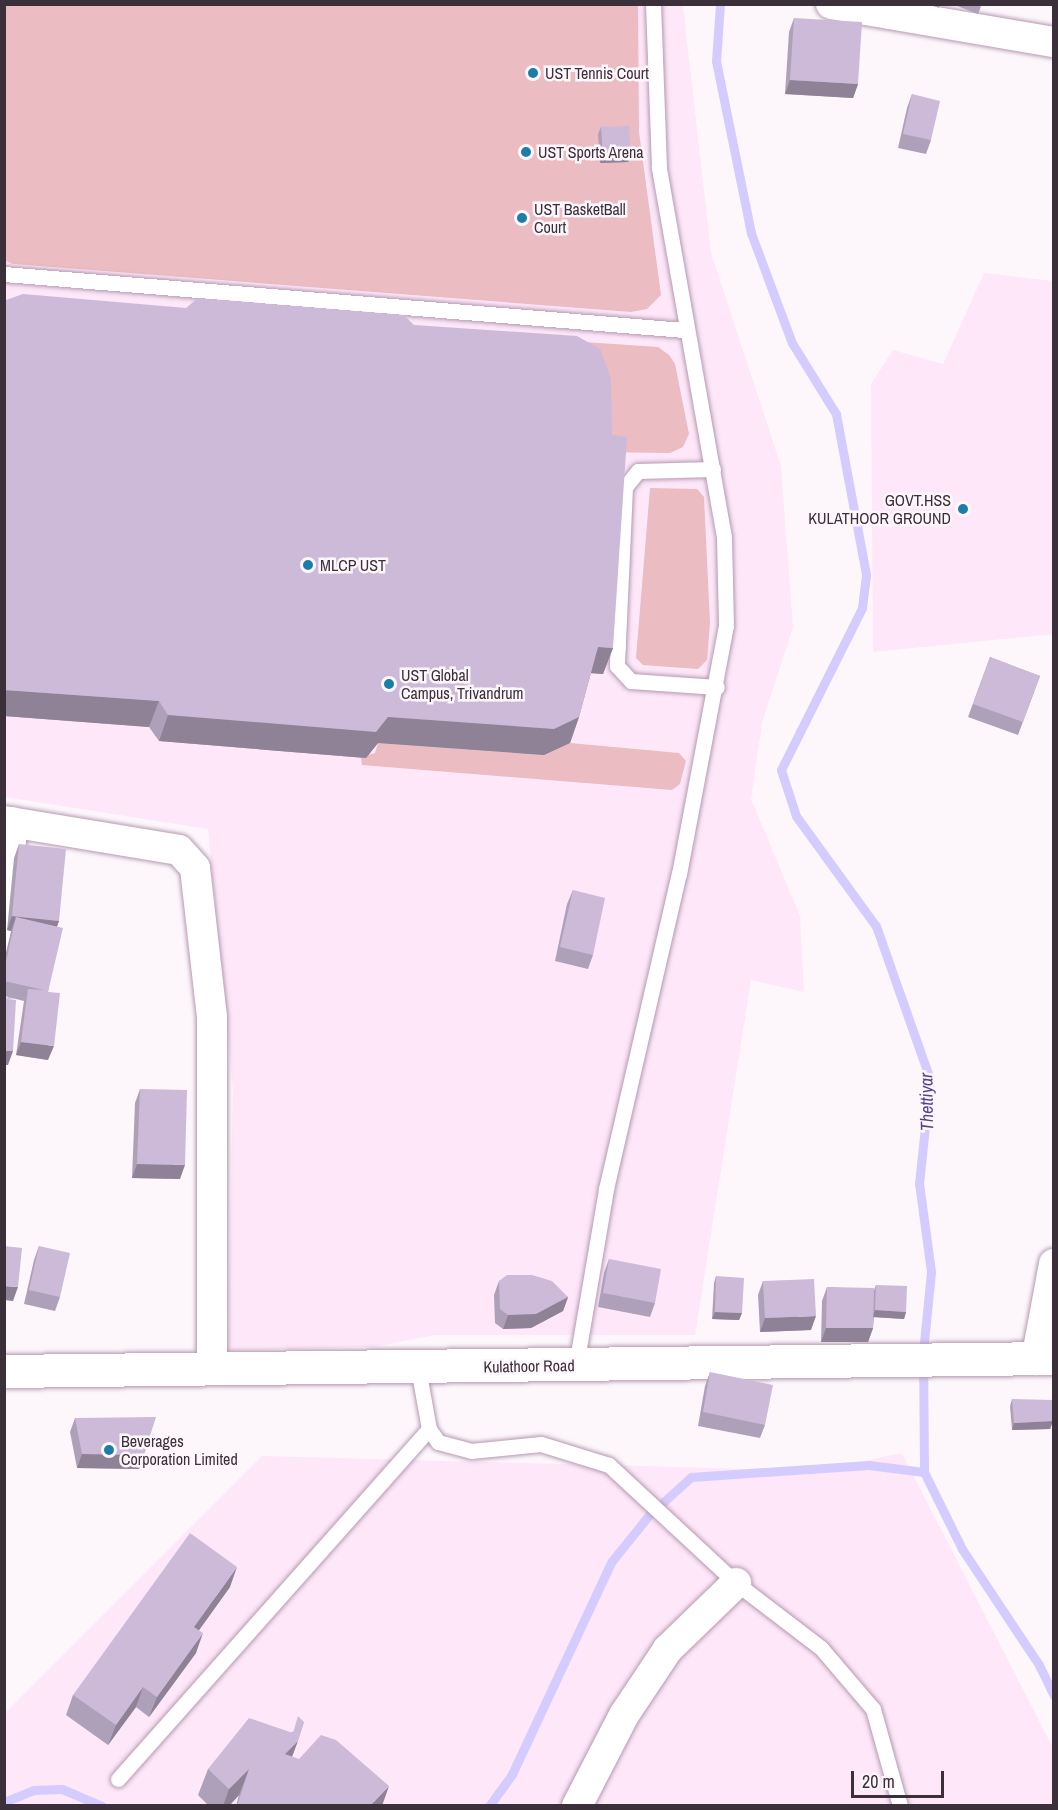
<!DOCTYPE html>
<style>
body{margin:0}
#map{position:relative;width:1058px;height:1810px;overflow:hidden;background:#fdf7fc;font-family:"Archivo Narrow",sans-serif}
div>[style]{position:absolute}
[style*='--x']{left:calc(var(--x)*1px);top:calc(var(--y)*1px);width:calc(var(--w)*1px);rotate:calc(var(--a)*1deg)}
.built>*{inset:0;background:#fde7f9}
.green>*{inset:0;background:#ebbcc1}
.stream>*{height:9px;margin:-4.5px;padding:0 4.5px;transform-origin:4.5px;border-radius:4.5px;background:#d4ccfe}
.roads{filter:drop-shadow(0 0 2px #b599b0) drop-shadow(0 0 2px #b599b0)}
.lane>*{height:15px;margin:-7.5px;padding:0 7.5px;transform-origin:7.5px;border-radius:7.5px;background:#fff}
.street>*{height:30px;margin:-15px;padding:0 15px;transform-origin:15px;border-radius:15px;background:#fff}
.secondary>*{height:33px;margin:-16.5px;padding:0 16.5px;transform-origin:16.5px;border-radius:16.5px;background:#fff}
.wall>*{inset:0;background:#afa0ba}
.shaded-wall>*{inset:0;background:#8f8297}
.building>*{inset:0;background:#ccbad8}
.dots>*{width:16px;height:16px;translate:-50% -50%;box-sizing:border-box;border:3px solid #fdf7fc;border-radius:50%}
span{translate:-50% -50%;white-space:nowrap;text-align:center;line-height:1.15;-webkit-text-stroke:5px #fdf7fc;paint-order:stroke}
.poi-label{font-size:16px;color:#3b2f39}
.left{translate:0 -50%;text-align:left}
.right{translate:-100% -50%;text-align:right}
.street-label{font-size:16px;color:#3b2f39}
.water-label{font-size:18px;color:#54428b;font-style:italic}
.frame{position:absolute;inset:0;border:6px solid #3b2f39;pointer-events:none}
.scale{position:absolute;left:851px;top:1771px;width:93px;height:27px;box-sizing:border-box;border:3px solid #3b2f39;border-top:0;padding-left:8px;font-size:18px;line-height:21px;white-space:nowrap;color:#3b2f39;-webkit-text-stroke:4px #fdf7fc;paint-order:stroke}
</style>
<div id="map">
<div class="built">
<div style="clip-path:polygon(4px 5px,683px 5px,711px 253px,781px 466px,793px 627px,762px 723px,751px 799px,800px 916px,804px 992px,751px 980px,695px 1335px,435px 1335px,373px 1347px,228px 1350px,233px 1088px,208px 829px,5px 797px)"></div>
<div style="clip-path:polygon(984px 273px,1053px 281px,1053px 634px,873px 652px,871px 384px,893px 350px,943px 364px)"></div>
<div style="clip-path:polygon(902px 1453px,1053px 1748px,1053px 1805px,5px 1806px,5px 1713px,262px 1456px,748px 1469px,840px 1466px)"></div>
</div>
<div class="green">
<div style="clip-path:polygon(4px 5px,638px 5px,639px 132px,661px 295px,647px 309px,631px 312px,13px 264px,4px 260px)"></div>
<div style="clip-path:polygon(584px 342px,658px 347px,669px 355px,675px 364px,689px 434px,683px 447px,670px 453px,598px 452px)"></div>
<div style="clip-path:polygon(650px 488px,697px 489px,704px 497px,710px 623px,707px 660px,698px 669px,643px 665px,636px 658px)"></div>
<div style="clip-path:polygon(378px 743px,544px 755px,570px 743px,679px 753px,686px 761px,680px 784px,672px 790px,362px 765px,361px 757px,375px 753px)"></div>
</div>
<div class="stream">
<div style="--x:720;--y:4;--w:57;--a:94"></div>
<div style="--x:716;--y:61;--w:176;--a:78.5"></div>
<div style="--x:751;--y:233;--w:117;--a:69.6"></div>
<div style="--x:792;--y:343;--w:84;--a:58.2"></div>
<div style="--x:836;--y:414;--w:164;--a:79.4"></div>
<div style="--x:866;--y:575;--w:33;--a:97"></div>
<div style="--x:862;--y:608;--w:181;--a:116.6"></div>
<div style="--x:781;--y:770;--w:48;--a:71.9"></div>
<div style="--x:796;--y:816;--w:136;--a:54"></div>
<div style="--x:876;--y:926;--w:162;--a:70.6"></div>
<div style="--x:930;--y:1079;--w:105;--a:96"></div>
<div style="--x:919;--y:1183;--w:90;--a:82.3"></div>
<div style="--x:931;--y:1272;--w:80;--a:95.7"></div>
<div style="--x:923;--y:1352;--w:120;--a:89.5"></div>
<div style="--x:924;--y:1472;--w:86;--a:63.7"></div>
<div style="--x:962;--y:1549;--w:139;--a:56.4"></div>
<div style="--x:1039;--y:1665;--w:34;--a:64"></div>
<div style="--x:4;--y:1802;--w:31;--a:-22"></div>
<div style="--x:33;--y:1790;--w:29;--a:-2"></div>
<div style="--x:62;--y:1789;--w:43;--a:23"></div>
<div style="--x:489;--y:1806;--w:39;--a:-54"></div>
<div style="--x:512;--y:1774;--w:235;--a:-64.9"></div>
<div style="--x:612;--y:1561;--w:59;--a:-51.2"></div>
<div style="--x:649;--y:1515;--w:57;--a:-42.1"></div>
<div style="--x:691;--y:1477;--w:178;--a:-3.9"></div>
<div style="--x:869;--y:1465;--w:55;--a:7.3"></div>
</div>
<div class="roads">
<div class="lane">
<div style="--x:4;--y:274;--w:681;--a:4.71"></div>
<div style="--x:713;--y:469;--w:75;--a:178.5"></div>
<div style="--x:638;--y:471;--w:21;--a:129"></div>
<div style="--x:625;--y:487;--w:179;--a:92.6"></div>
<div style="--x:617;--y:666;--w:21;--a:47"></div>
<div style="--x:631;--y:681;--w:86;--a:4"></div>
<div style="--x:594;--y:644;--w:24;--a:5"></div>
<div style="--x:576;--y:1365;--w:179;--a:-80.3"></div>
<div style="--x:606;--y:1189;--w:323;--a:-77"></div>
<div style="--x:679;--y:874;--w:252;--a:-79.3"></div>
<div style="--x:726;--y:626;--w:89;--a:-91.3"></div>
<div style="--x:724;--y:537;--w:376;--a:-100"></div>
<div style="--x:659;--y:167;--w:163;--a:-92.1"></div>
<div style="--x:418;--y:1368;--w:62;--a:79.8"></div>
<div style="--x:429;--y:1429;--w:16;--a:55"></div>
<div style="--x:438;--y:1442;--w:34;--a:15"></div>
<div style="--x:471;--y:1451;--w:70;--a:-5.7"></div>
<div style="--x:541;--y:1444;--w:71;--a:17.2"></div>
<div style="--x:609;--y:1465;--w:173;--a:42.9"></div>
<div style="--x:736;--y:1583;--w:107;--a:37.4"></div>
<div style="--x:821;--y:1648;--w:80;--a:49.6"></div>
<div style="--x:873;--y:1709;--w:101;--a:74.4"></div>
<div style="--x:118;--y:1779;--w:468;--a:-48.4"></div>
</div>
<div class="street">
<div style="--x:831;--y:4;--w:226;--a:9.7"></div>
<div style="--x:4;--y:821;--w:177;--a:9.4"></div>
<div style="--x:179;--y:850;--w:24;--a:48"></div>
<div style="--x:195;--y:868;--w:150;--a:83.5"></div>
<div style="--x:212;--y:1017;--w:348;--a:90"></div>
<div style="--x:4;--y:983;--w:161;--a:-87.2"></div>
<div style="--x:1036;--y:1360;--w:98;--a:-79.4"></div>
<div style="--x:577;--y:1806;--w:102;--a:-62.7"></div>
<div style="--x:624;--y:1715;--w:79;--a:-56.3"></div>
<div style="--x:668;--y:1649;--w:95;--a:-44.1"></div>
</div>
<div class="secondary">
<div style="--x:4;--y:1371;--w:1050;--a:-0.71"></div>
</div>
</div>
<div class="wall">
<div style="clip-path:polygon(929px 4px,940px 4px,939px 8px)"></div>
<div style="clip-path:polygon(952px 4px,982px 4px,978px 14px)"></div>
<div style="clip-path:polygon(794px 18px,858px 84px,853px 98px,785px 94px,789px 32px)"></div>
<div style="clip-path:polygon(912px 94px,931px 140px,926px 154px,898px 148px,907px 108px)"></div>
<div style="clip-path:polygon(601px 127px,631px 155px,628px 162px,600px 163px,598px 134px)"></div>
<div style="clip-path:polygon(4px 302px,613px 648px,603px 674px,591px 673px,579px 717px,570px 743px,544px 755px,378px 743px,366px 758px,159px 741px,149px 727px,4px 716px)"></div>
<div style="clip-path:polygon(990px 657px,1040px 676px,1018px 735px,968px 717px)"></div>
<div style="clip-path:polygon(19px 844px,59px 921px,57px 926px,48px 992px,48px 1060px,16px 1055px,24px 1001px,4px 996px,4px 961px,11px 931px,7px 930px,14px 858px)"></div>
<div style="clip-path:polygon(573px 890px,593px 955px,588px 969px,555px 961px,567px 904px)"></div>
<div style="clip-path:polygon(140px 1089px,180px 1179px,132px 1178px,135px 1103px)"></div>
<div style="clip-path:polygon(39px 1246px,60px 1297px,55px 1311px,24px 1304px,34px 1260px)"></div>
<div style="clip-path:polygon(609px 1259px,655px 1303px,650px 1317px,598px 1307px,604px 1273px)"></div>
<div style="clip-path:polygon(716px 1276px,742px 1313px,739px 1320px,712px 1319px,714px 1283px)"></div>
<div style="clip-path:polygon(499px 1281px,568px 1297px,563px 1311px,531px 1328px,503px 1329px,495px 1323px,494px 1295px)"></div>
<div style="clip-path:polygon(763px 1281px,811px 1330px,760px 1332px,758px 1295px)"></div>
<div style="clip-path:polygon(876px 1285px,906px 1312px,904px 1319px,874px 1317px,873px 1328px,868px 1342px,821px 1342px,822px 1301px,827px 1287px,874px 1290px)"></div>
<div style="clip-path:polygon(710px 1372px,765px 1425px,760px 1438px,698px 1426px,705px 1386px)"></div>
<div style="clip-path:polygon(1012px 1399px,1053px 1421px,1050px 1429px,1012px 1430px,1010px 1406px)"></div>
<div style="clip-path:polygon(75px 1418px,144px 1455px,139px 1469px,77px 1468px,70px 1432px)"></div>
<div style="clip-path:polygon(230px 1587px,199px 1630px,196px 1653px,149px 1717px,136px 1707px,108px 1745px,66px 1715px,73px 1695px)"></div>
<div style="clip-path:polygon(304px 1722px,292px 1757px,382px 1806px,236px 1806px,239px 1795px,229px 1806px,209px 1806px,198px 1795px,208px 1769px,293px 1732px)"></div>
</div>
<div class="shaded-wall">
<div style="clip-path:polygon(790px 80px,858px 84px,853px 98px,785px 94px)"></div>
<div style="clip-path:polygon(631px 155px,628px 162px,600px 163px,603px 156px)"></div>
<div style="clip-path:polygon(598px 647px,613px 648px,603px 674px,589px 673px)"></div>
<div style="clip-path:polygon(4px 690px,159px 701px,149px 727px,4px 716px)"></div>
<div style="clip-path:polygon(168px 715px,388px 717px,579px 717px,570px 743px,544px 755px,378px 743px,366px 758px,159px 741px)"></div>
<div style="clip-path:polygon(12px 916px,59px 921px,54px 935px,16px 917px,11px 931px,7px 930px)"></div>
<div style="clip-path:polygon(21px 1042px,54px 1046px,48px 1060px,16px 1055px)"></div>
<div style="clip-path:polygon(4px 1051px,13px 1051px,8px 1065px,4px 1065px)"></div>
<div style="clip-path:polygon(137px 1164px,185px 1165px,180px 1179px,132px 1178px)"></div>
<div style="clip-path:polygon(4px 1286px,18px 1287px,13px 1301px,4px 1300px)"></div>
<div style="clip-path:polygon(568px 1297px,563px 1311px,531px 1328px,503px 1329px,508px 1315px)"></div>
<div style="clip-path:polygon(875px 1310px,906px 1312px,904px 1319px,872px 1317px)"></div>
<div style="clip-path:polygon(715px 1312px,742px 1313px,739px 1320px,712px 1319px)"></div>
<div style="clip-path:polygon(816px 1316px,811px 1330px,760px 1332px,765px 1318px)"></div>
<div style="clip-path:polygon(826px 1328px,873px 1328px,868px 1342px,821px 1342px)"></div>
<div style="clip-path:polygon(1053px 1421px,1050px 1429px,1012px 1430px,1014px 1423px)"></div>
<div style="clip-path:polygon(82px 1454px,144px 1455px,139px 1469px,77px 1468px)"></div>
<div style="clip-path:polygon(237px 1567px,230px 1587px,187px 1647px,194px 1627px)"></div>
<div style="clip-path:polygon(203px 1633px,196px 1653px,149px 1717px,157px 1697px)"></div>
<div style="clip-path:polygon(143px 1687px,136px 1707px,108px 1745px,116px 1725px)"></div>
<div style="clip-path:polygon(298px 1741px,288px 1767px,285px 1754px)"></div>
<div style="clip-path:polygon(249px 1769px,239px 1795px,229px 1806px,223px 1806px,229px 1789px)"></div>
<div style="clip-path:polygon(389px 1786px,382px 1806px,370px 1806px)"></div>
</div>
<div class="building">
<div style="clip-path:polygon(973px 4px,982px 4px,981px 7px)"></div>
<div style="clip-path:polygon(794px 18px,862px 22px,858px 84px,790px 80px)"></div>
<div style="clip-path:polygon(912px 94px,940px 101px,931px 140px,903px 134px)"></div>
<div style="clip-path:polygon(629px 126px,631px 155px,603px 156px,601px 127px)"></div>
<div style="clip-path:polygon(23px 294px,186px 308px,198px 298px,404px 315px,414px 325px,577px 336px,600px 349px,611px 379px,612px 435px,627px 437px,613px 648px,598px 647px,579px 717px,554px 729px,388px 717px,376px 732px,168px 715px,159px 701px,4px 690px,4px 302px,6px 300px)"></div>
<div style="clip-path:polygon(990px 657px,1040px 676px,1023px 722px,973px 704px)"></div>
<div style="clip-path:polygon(19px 844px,66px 849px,59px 921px,12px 916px)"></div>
<div style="clip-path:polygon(573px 890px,605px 898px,593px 955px,560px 947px)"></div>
<div style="clip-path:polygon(16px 917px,63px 928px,48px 992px,60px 993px,54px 1046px,21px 1042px,28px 989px,44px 990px,4px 981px,4px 970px)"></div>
<div style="clip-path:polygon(4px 999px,16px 1000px,13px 1051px,4px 1051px)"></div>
<div style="clip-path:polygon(140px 1089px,187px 1090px,185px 1165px,137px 1164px)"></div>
<div style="clip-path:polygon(4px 1246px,22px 1248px,18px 1287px,4px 1286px)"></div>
<div style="clip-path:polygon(39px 1246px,70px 1253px,60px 1297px,29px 1290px)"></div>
<div style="clip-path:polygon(609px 1259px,661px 1269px,655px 1303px,603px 1293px)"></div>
<div style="clip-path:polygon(507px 1275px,532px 1275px,552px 1281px,568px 1297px,536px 1314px,508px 1315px,500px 1309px,499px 1281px)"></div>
<div style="clip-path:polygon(716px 1276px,744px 1278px,742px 1313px,715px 1312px)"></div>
<div style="clip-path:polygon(814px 1279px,816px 1316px,765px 1318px,763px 1281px)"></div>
<div style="clip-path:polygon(876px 1285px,907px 1286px,906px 1312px,875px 1310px)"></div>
<div style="clip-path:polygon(827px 1287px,874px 1288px,873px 1328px,826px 1328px)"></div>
<div style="clip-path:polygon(710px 1372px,773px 1385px,765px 1425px,703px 1412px)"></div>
<div style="clip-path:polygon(1012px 1399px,1053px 1400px,1053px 1421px,1014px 1423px)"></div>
<div style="clip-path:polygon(156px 1417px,144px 1455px,82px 1454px,75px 1418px)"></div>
<div style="clip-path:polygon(190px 1533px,237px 1567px,194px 1627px,203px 1633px,157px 1697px,143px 1687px,116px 1725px,73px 1695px)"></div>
<div style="clip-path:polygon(298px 1716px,304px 1722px,298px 1741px,285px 1754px,299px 1759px,321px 1735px,336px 1740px,389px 1786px,370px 1806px,237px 1806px,249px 1769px,229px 1789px,208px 1769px,249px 1718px,293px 1733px)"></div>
</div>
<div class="dots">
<div style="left:533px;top:73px;background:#1c7da9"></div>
<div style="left:526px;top:152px;background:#1c7da9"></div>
<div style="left:522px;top:218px;background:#1c7da9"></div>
<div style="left:963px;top:509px;background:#1c7da9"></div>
<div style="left:308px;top:565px;background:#1c7da9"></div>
<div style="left:389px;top:684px;background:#1c7da9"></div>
<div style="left:109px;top:1450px;background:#1c7da9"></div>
</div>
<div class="poi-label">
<span class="left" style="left:545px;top:73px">UST Tennis Court</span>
<span class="left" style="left:538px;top:152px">UST Sports Arena</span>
<span class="left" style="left:534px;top:218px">UST BasketBall<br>Court</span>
<span class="right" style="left:951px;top:509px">GOVT.HSS<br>KULATHOOR GROUND</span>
<span class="left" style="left:320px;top:565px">MLCP UST</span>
<span class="left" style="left:401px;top:684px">UST Global<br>Campus, Trivandrum</span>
<span class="left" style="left:121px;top:1450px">Beverages<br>Corporation Limited</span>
</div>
<div class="street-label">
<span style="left:529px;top:1366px;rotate:-1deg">Kulathoor Road</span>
</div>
<div class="water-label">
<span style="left:927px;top:1102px;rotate:-91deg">Thettiyar</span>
</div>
<div class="frame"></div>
<div class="scale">20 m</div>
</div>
